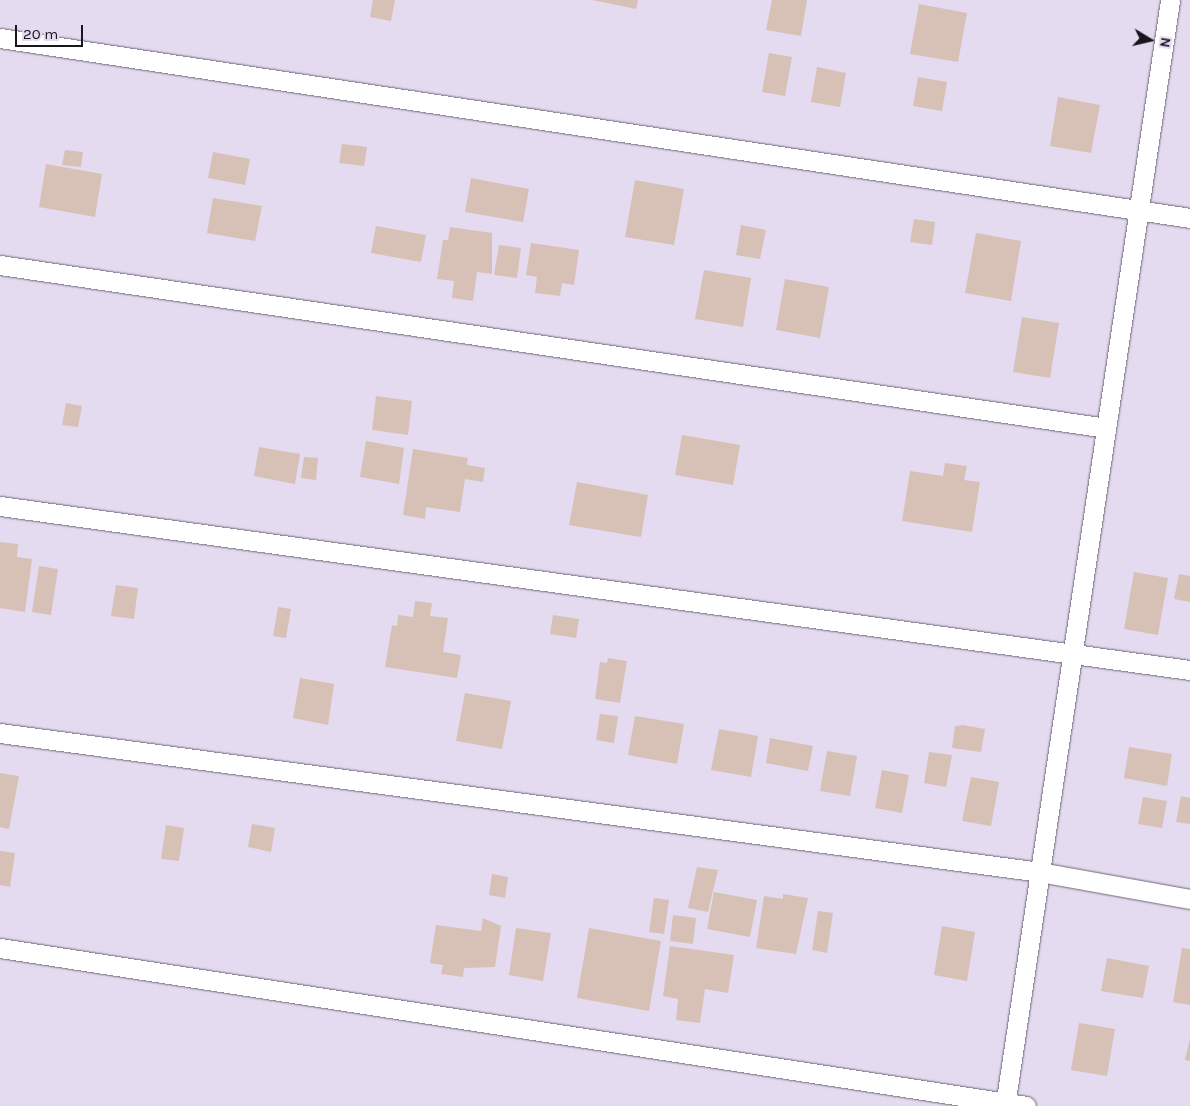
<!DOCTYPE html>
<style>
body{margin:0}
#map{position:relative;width:1190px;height:1106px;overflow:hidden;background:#e5dbf0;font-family:Karla,sans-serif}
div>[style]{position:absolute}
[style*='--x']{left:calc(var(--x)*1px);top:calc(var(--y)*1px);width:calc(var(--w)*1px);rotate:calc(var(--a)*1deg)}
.building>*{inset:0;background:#d7c0b6}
.roads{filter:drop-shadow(0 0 1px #6f6678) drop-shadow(0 0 1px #6f6678)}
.minor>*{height:19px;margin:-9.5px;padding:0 9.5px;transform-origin:9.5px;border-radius:9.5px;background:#fff}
span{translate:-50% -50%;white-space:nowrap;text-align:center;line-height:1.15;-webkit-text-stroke:4.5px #e5dbf0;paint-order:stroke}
.north{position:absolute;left:1125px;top:15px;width:50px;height:50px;-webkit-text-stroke:4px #e5dbf0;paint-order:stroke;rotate:99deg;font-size:14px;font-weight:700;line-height:20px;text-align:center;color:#19161d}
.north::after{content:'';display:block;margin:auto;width:18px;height:22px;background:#19161d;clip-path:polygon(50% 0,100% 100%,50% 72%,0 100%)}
.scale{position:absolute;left:15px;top:25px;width:68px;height:22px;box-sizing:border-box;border:2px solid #19161d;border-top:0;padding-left:6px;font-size:15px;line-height:18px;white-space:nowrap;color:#19161d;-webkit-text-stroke:4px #e5dbf0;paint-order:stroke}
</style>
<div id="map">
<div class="building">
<div style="clip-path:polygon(373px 0,395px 0,391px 21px,370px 17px)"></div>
<div style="clip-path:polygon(592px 0,638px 0,636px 9px)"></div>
<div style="clip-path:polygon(772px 0,807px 0,801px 36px,766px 30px)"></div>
<div style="clip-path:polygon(919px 4px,967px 13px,958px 62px,910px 54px)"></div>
<div style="clip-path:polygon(769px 53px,792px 57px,785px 96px,762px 92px)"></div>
<div style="clip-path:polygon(817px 67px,846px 73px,840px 107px,811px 102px)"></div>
<div style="clip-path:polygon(918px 77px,947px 82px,942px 111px,913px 106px)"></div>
<div style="clip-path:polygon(1058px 97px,1100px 105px,1091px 153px,1050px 146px)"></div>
<div style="clip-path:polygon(342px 144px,367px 147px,364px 166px,339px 163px)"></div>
<div style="clip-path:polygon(65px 150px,83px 152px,81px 167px,62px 165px)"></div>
<div style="clip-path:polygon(213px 152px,250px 159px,245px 185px,208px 178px)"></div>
<div style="clip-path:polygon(46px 164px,102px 174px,95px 217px,39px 207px)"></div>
<div style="clip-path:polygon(471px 178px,529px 189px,523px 222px,465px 212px)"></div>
<div style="clip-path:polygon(635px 180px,684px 189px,674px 245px,625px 237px)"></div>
<div style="clip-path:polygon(213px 198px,262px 206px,255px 241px,207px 233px)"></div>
<div style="clip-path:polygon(914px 219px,935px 222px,932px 245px,910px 242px)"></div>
<div style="clip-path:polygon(741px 225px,766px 230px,760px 259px,736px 255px)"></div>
<div style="clip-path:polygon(376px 226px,426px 235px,421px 262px,371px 253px)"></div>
<div style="clip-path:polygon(450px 227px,492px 233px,492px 274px,477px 272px,473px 301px,452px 298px,454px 281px,437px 279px,443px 240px,448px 240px)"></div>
<div style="clip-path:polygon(976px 233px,1021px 241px,1011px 301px,965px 293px)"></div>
<div style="clip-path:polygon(531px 243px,579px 250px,574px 285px,562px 283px,560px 296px,535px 293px,537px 277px,526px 275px)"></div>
<div style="clip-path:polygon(499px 245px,521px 248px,517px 278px,494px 275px)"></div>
<div style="clip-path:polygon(704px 270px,751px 278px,743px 327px,695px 319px)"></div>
<div style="clip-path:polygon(785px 279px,829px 287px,820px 338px,776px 330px)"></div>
<div style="clip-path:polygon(1022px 317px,1059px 323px,1050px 378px,1013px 372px)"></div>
<div style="clip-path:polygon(376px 396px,412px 401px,408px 435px,372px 430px)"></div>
<div style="clip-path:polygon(66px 403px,82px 406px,78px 427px,62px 425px)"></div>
<div style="clip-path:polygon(682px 435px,740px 445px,733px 485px,675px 475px)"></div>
<div style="clip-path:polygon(366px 441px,404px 448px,399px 484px,360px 477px)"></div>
<div style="clip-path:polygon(259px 447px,300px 454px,295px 484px,254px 476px)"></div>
<div style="clip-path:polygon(413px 449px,468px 458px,467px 465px,485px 468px,483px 482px,465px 479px,460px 512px,426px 507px,425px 519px,403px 515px)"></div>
<div style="clip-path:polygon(304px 457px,318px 458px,316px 480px,301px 478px)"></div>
<div style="clip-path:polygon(945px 463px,967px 466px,964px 480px,980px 482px,972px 532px,902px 521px,910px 471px,943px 476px)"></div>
<div style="clip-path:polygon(577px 482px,648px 495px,641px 537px,569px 525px)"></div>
<div style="clip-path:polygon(0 542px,18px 544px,17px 557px,32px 559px,25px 612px,0 608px)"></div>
<div style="clip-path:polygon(39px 566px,58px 569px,51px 615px,32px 612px)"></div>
<div style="clip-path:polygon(1134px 572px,1168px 578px,1158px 635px,1124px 629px)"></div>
<div style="clip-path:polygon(1179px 574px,1190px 576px,1190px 602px,1174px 599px)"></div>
<div style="clip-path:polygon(116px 585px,138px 588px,134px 619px,111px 616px)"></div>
<div style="clip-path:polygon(415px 601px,432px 603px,430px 616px,448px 618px,443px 652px,461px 655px,457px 678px,385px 667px,392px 625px,397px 626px,398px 615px,413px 617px)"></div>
<div style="clip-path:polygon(278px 607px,291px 609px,286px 638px,273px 636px)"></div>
<div style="clip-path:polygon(553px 615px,579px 619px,576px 638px,550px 634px)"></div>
<div style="clip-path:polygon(608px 658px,627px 661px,620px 703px,595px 699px,600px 662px,607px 663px)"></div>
<div style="clip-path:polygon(300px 678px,334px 684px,328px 725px,293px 718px)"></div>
<div style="clip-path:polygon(465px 693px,511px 701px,502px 749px,456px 741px)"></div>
<div style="clip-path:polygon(600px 714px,618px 716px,614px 743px,596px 740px)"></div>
<div style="clip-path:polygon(635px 716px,684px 724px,677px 764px,628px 755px)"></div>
<div style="clip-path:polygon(963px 725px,985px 729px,981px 752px,952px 748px,955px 726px)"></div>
<div style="clip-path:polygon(719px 729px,758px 736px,751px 777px,711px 770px)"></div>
<div style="clip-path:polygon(770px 738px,813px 746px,808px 771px,766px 763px)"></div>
<div style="clip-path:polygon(1129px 747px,1172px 754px,1167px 786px,1124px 778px)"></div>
<div style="clip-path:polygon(827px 751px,857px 756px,850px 796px,820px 791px)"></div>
<div style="clip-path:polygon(929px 752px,952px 755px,946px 787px,924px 783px)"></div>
<div style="clip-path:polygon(882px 770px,909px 775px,902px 813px,875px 808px)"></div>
<div style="clip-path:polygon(0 773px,19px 776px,9px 829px,0 827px)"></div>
<div style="clip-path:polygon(971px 777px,999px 782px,991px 826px,962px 821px)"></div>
<div style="clip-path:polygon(1181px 796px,1190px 798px,1190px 824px,1176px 822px)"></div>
<div style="clip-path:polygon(1143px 797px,1167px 801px,1162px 828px,1138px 824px)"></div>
<div style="clip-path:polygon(252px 824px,275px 828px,271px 852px,248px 847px)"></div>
<div style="clip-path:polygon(166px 825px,184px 828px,179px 861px,161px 859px)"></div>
<div style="clip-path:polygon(0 851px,15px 853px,10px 887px,0 885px)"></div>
<div style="clip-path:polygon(697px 867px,718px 870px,708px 912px,688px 908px)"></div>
<div style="clip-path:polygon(492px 874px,508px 877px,505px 898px,489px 895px)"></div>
<div style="clip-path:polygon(714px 892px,757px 900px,750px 937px,707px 929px)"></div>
<div style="clip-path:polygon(783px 894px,808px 898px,796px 954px,756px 948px,764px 896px,783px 899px)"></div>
<div style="clip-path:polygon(654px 898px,669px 900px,664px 934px,649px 932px)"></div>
<div style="clip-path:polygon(818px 911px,833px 913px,827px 953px,812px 950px)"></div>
<div style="clip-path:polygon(673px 915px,696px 918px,693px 944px,670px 941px)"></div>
<div style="clip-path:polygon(483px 918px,501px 926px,495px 967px,464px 968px,463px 977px,441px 974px,443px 965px,430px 963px,436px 925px,481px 931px)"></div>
<div style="clip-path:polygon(942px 926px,975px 932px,967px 981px,934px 975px)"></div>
<div style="clip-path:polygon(516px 928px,551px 933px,543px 981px,509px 975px)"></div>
<div style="clip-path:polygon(589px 928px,661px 941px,649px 1011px,577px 998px)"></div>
<div style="clip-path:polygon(670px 946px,734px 955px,728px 993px,705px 989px,700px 1023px,676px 1020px,678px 999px,663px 996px)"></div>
<div style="clip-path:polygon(1182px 948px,1190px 949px,1190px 1005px,1173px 1002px)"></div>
<div style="clip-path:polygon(1107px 958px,1149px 966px,1143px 998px,1101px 991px)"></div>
<div style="clip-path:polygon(1079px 1023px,1115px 1029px,1107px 1076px,1071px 1070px)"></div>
<div style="clip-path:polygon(1190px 1038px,1190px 1061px,1185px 1060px)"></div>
</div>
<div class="roads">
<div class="minor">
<div style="--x:0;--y:38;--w:1204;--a:8.6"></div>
<div style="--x:0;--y:265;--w:1118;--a:8.38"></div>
<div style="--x:0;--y:506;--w:1201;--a:7.85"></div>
<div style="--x:0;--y:733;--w:1049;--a:7.61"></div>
<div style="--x:1040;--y:872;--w:152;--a:10.2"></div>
<div style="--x:0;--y:948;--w:1038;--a:8.75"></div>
<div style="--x:1005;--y:1106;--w:1118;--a:-81.51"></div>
</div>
</div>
<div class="north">N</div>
<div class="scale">20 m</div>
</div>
